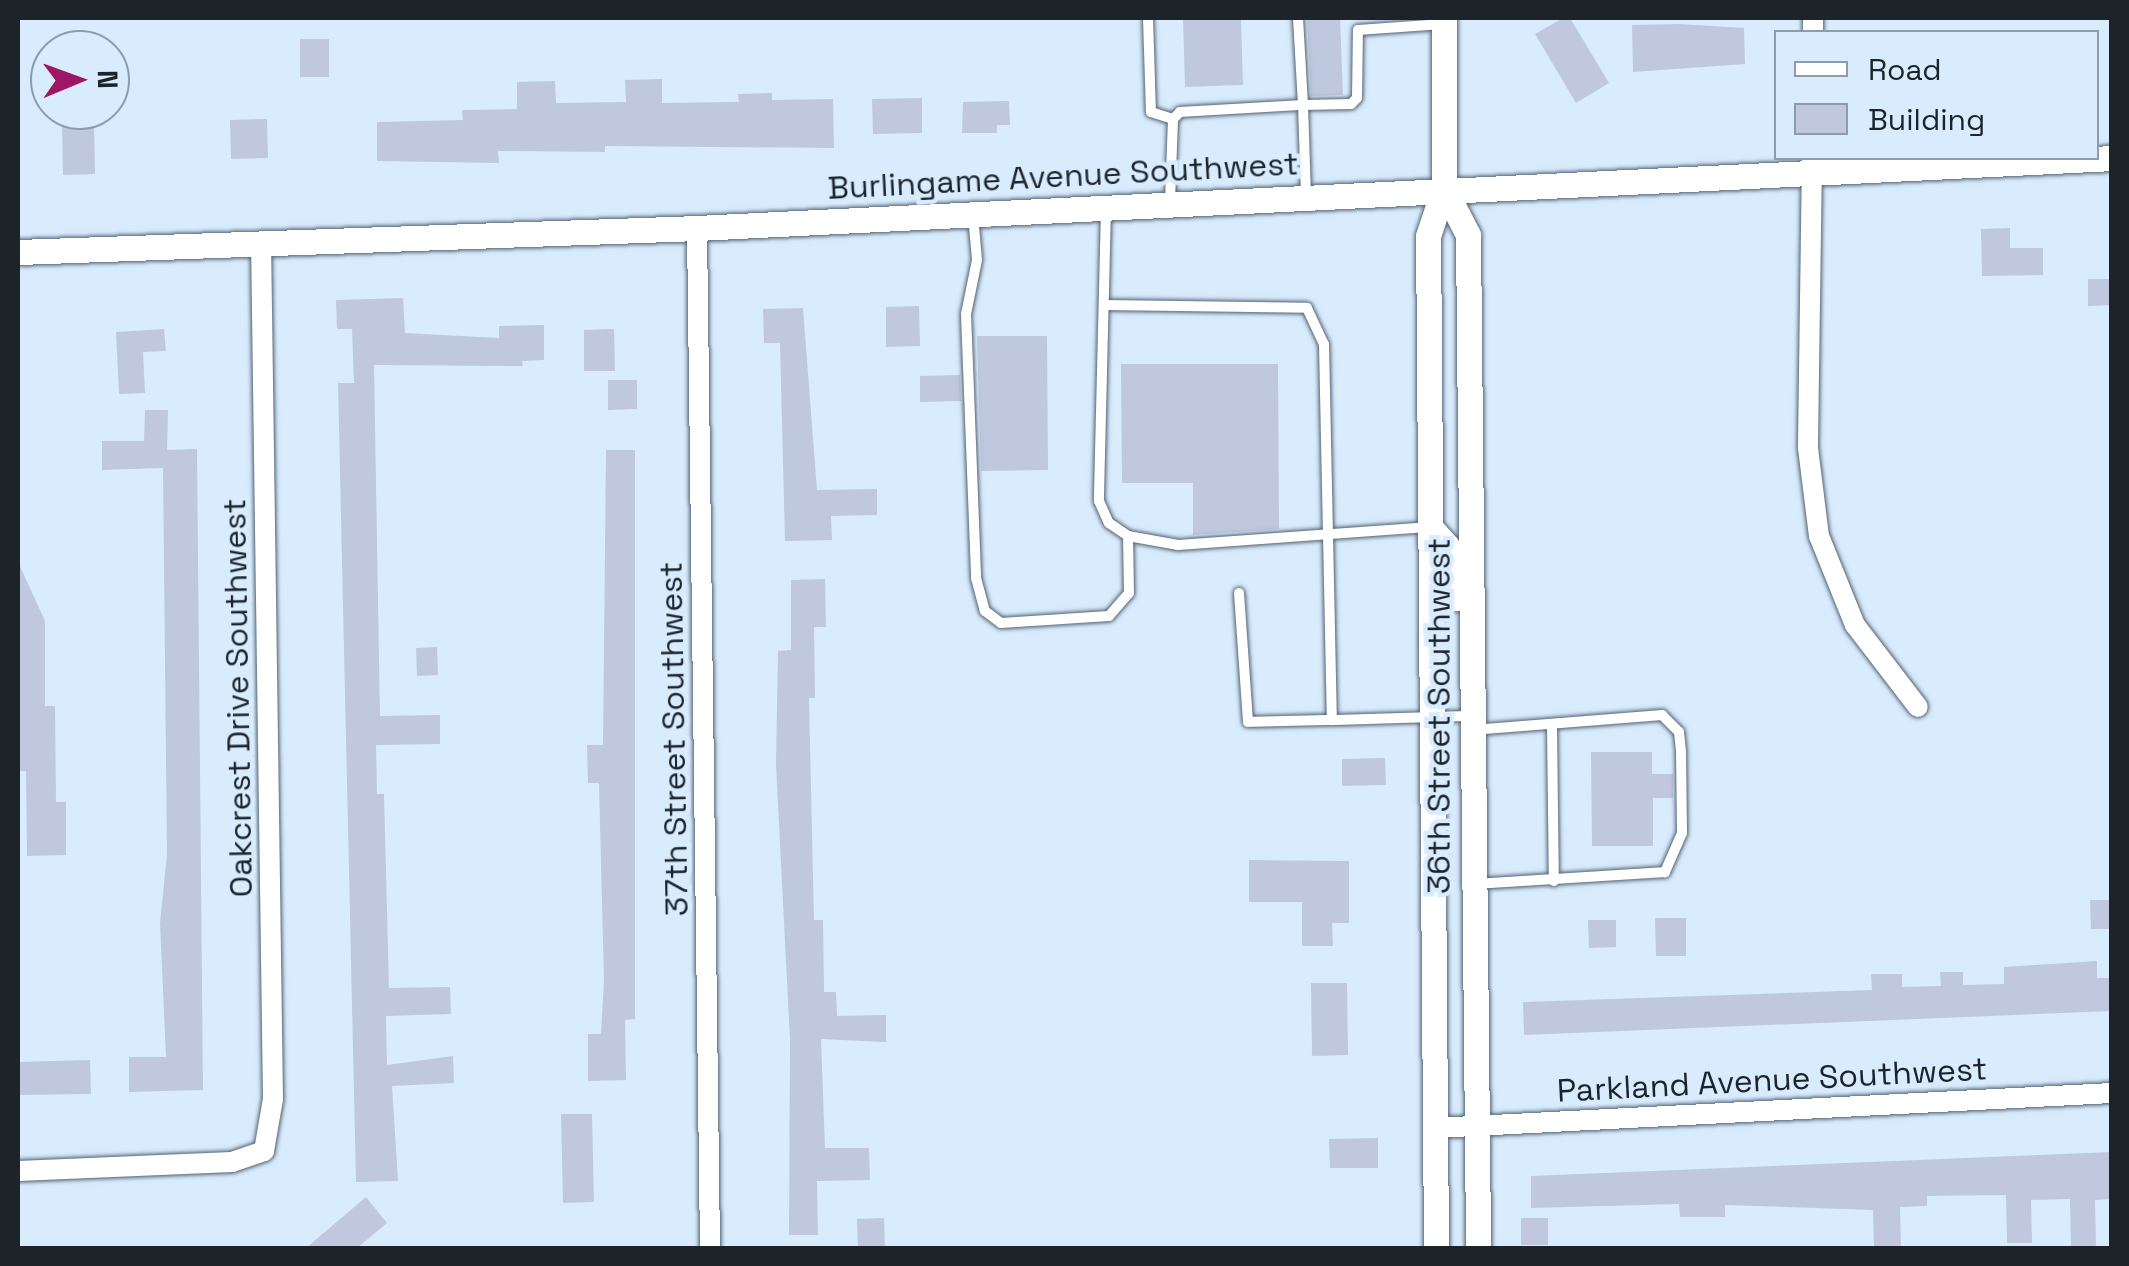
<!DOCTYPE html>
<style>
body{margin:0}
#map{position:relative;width:2129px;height:1266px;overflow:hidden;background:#d9ecfe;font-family:"Space Grotesk",sans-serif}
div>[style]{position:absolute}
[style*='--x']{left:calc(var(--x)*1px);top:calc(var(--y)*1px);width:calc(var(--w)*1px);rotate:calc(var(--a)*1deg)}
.building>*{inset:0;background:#bfc8de}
.roads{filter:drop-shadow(0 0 2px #526372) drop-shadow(0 0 2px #526372)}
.service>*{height:10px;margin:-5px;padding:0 5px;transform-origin:5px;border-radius:5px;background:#fff}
.minor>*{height:20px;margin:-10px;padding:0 10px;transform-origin:10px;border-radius:10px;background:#fff}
.tertiary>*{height:25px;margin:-12.5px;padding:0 12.5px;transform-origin:12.5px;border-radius:12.5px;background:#fff}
span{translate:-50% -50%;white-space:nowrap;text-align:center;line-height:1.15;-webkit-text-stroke:9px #d9ecfe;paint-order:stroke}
.street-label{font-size:32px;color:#1c2329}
.frame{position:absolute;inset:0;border:20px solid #1c2329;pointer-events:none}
.legend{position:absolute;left:1774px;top:30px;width:325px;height:130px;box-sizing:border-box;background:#d9ecfe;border:2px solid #8d9ca9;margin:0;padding:12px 18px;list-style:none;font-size:30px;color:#1c2329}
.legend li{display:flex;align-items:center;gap:20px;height:50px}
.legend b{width:50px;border:2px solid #8d9ca9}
.north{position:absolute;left:30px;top:30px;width:100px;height:100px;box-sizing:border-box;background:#d9ecfe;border:2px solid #8d9ca9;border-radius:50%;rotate:89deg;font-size:28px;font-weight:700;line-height:40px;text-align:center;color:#1c2329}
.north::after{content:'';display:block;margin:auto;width:35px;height:45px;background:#9e1766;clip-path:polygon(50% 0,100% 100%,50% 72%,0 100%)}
</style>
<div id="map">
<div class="building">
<div style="clip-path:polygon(1183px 18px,1241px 18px,1243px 85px,1185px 87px)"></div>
<div style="clip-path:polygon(1307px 18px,1340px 18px,1343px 95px,1311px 96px)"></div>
<div style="clip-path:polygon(1563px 18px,1570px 18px,1609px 83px,1576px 103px,1535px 34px)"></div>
<div style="clip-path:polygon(1679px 24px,1744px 28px,1745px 64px,1633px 72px,1632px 25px)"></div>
<div style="clip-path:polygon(300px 39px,329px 39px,329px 77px,300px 77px)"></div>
<div style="clip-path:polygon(662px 79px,662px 103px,739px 102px,738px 94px,772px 93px,772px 100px,833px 99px,834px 148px,605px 146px,605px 152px,498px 151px,499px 163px,377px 161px,377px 122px,463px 120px,462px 110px,517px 109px,517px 82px,555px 81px,556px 103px,626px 102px,625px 80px)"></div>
<div style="clip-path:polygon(922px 98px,922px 133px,873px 134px,872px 99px)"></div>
<div style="clip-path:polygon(1009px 101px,1010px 125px,997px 125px,997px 133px,962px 133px,963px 102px)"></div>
<div style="clip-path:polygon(267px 119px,268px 158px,231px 159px,230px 120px)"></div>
<div style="clip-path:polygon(94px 123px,95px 174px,63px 175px,62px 124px)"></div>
<div style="clip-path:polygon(2010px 228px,2010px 248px,2043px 248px,2043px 275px,1982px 276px,1981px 229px)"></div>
<div style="clip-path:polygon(2088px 279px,2112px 279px,2112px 305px,2088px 306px)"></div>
<div style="clip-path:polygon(403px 298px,405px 333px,499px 338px,499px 326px,544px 325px,544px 360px,522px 361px,523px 366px,374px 365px,380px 716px,440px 715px,440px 744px,376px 745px,377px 794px,384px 794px,389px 988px,450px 987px,451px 1014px,386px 1016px,387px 1065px,453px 1056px,454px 1083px,392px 1086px,398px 1181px,356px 1182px,338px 383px,354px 383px,352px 329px,337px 329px,336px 300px)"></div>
<div style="clip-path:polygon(919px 306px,920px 346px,886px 347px,886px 307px)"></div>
<div style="clip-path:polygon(803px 308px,817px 490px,877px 489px,877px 515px,831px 516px,832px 540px,785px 541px,780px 343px,764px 343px,763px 309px)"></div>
<div style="clip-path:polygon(164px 329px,166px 351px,143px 352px,145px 393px,119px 394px,116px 332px)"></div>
<div style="clip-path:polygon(614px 329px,615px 371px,584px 371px,584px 330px)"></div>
<div style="clip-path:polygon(977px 336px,1047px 336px,1048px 470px,981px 471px)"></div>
<div style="clip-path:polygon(1121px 364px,1278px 364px,1279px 529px,1193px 535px,1193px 483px,1122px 483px)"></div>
<div style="clip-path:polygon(960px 375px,961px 401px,920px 402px,920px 376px)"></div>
<div style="clip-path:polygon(608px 380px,637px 380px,637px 409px,608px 410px)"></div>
<div style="clip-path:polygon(145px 410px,168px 410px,167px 450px,197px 449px,203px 1090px,129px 1092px,129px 1057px,166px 1057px,160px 923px,167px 854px,163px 468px,102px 470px,102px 441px,144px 441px)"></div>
<div style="clip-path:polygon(606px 450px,635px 450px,635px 1019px,625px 1020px,626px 1080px,588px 1081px,588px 1034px,601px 1034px,604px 981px,599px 783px,588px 783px,587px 745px,603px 745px)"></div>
<div style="clip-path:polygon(18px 562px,45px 621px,45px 706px,55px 706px,56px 802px,66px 802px,66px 855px,27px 856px,26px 771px,18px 771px)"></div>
<div style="clip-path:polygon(825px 579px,826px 627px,814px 627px,815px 698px,809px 698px,814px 920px,823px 920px,824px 992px,836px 992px,837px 1016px,886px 1015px,886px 1042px,821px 1039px,825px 1148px,869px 1148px,870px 1180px,817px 1181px,818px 1235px,789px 1235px,790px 1040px,776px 765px,778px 651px,791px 650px,791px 580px)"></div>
<div style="clip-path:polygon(437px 647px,438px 675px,417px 676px,416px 648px)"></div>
<div style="clip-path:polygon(1591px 752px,1652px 752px,1652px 774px,1673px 774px,1673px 798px,1653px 798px,1653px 846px,1592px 846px)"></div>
<div style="clip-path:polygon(1385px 758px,1386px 785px,1342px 786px,1342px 759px)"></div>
<div style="clip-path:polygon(1249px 860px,1349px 861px,1349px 923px,1332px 923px,1333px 946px,1302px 946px,1302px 902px,1249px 902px)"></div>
<div style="clip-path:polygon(2090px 900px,2112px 900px,2112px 929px,2091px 929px)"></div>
<div style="clip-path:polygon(1655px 918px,1686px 918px,1686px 956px,1656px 956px)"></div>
<div style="clip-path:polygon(1588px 920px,1616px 920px,1616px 947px,1589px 948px)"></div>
<div style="clip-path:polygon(2097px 961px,2097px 978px,2112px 978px,2112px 1011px,1524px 1035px,1523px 1002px,1872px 990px,1871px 974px,1902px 974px,1902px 987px,1941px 986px,1940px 972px,1963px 972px,1963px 985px,2004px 984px,2004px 967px)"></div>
<div style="clip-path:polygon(1311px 983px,1347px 983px,1348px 1055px,1312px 1056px)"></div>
<div style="clip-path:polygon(90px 1060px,91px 1094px,18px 1095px,18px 1062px)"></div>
<div style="clip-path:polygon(561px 1114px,592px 1114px,594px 1202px,563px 1203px)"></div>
<div style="clip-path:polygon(1378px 1138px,1378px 1168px,1330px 1168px,1329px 1139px)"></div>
<div style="clip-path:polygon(2112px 1152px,2112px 1199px,2095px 1200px,2096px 1248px,2071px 1248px,2070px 1199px,2031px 1200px,2032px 1243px,2007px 1243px,2006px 1195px,1927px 1196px,1927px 1206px,1900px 1207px,1901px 1248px,1874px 1248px,1873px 1210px,1725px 1205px,1725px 1217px,1680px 1217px,1679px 1204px,1531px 1208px,1531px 1176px)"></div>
<div style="clip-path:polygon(366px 1197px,387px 1223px,357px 1248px,306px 1248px)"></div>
<div style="clip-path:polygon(884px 1218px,885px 1247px,858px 1248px,857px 1219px)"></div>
<div style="clip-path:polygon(1521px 1218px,1548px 1218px,1548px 1245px,1521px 1245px)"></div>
</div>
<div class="roads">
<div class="service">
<div style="--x:1148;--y:18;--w:94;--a:88.2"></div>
<div style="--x:1151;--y:112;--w:23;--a:18"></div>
<div style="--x:1298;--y:18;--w:87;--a:86.7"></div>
<div style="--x:1303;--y:105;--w:48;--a:-1.2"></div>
<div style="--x:1351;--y:104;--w:8;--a:-45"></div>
<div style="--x:1357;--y:98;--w:68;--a:-89.2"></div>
<div style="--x:1358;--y:30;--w:85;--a:-4"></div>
<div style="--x:1170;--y:201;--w:82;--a:-87.9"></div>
<div style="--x:1173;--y:119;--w:10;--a:-45"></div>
<div style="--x:1180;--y:112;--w:123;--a:-3.3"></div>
<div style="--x:1303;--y:105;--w:91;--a:88.1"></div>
<div style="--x:1106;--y:208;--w:293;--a:91.4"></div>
<div style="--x:1099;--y:501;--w:24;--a:66"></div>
<div style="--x:1109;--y:523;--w:23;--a:34"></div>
<div style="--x:1128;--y:536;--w:51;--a:10.2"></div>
<div style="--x:1178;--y:545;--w:250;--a:-4.1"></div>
<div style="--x:973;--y:215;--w:45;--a:84.9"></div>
<div style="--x:977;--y:260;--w:55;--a:101.5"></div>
<div style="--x:966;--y:314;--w:264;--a:87.8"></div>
<div style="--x:976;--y:578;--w:34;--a:75"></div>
<div style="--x:985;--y:611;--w:20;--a:37"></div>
<div style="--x:1001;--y:623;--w:108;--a:-3.7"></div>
<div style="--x:1109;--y:616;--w:30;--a:-49"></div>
<div style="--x:1129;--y:593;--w:57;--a:-91"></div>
<div style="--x:1104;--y:305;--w:203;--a:0.8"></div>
<div style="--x:1307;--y:308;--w:40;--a:65"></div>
<div style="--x:1324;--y:344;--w:376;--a:88.8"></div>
<div style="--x:1332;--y:720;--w:138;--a:-1.7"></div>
<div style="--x:1239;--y:593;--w:129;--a:86"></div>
<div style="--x:1248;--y:722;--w:84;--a:-1.4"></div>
<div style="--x:1552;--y:728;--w:153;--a:89.3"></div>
<div style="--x:1472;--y:730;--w:191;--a:-4.5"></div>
<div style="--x:1662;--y:715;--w:24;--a:45"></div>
<div style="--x:1679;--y:732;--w:19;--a:84"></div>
<div style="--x:1681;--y:751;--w:82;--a:89.3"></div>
<div style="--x:1682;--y:833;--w:43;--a:113.6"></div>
<div style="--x:1665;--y:872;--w:190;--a:176.4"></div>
</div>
<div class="minor">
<div style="--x:1813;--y:32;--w:14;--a:-90"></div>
<div style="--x:1812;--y:158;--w:290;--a:90.8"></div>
<div style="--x:1808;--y:448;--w:89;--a:82.9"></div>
<div style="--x:1819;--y:536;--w:96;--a:68"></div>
<div style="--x:1855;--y:625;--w:103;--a:52.5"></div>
<div style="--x:697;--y:228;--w:1020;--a:89.27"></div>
<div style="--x:1435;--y:1128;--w:678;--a:-2.96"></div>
<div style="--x:18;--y:1171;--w:214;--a:-2.4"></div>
<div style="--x:232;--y:1162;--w:34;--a:-19"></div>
<div style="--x:264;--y:1151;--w:53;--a:-80.2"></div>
<div style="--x:273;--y:1099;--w:856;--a:-90.8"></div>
</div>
<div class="tertiary">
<div style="--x:1444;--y:188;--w:53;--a:62.9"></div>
<div style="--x:1468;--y:235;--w:1013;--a:89.43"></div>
<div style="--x:18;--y:252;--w:679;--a:-2.02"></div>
<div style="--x:697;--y:228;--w:1417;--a:-2.83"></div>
<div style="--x:1430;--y:527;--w:25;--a:48"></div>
<div style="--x:1447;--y:546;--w:53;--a:80.2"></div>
<div style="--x:1436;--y:1248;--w:1012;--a:-90.45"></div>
<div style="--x:1428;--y:236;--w:51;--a:-71.6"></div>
<div style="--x:1444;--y:188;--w:170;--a:-90"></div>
</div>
</div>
<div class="street-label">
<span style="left:1063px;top:176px;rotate:-3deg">Burlingame Avenue Southwest</span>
<span style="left:238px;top:698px;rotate:-91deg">Oakcrest Drive Southwest</span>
<span style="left:1439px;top:716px;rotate:-90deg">36th Street Southwest</span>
<span style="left:674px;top:739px;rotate:-91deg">37th Street Southwest</span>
<span style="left:1772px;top:1080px;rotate:-3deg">Parkland Avenue Southwest</span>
</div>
<div class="frame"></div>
<ul class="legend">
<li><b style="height:12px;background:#fff"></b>Road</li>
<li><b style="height:28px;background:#bfc8de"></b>Building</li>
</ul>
<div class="north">N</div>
</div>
